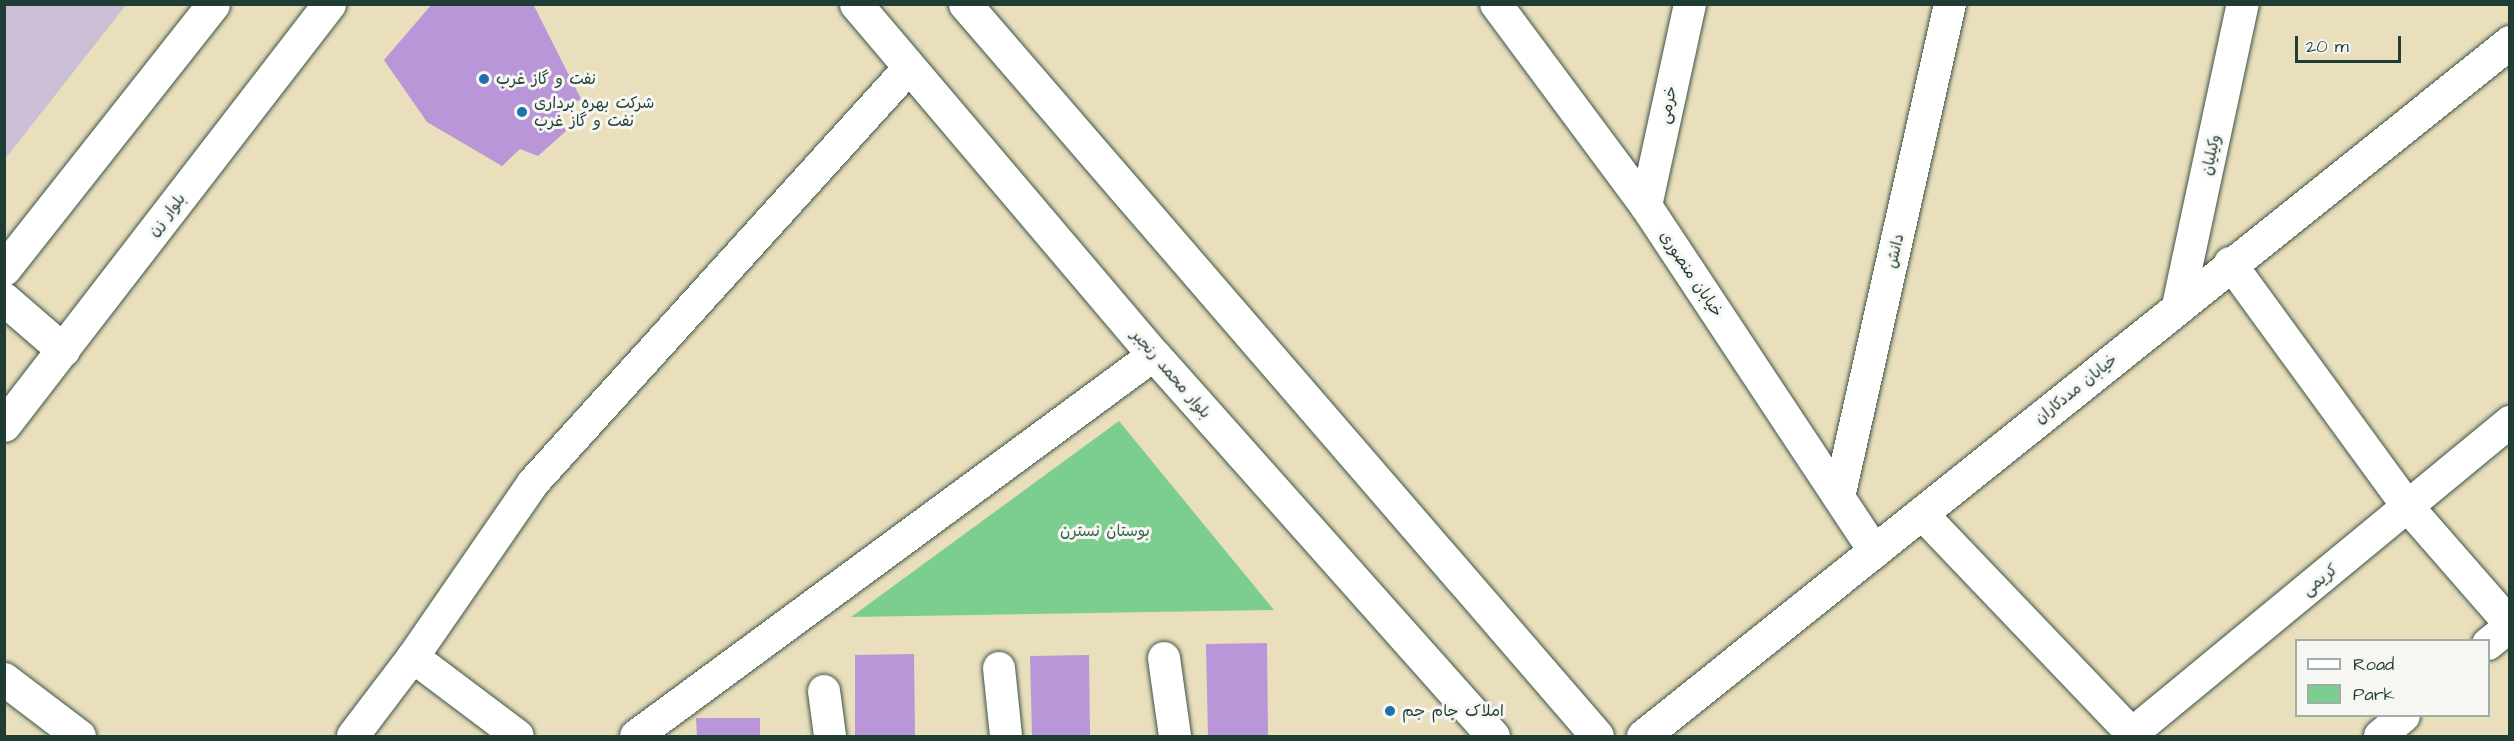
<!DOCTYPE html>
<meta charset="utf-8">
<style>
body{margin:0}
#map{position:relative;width:2514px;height:741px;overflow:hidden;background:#eadfbc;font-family:"Architects Daughter","Playpen Sans Arabic",sans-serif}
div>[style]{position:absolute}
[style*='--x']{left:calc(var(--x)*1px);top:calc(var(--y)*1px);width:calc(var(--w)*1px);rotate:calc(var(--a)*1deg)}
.industrial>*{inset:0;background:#cbbfd5}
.green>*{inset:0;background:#7cce90}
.building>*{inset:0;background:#b896d7}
.roads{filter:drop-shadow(0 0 2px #3d5548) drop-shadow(0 0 2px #3d5548)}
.minor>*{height:32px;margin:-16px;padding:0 16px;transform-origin:16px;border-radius:16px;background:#fff}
.tertiary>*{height:33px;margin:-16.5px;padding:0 16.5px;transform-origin:16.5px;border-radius:16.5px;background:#fff}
.secondary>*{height:33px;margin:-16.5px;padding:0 16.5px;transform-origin:16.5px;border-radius:16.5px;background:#fff}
.dots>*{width:16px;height:16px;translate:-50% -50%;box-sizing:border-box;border:3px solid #f6f6f2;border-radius:50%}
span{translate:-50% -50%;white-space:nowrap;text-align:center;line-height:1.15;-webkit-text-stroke:6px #f6f6f2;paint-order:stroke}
.poi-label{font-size:16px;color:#1f3d34}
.left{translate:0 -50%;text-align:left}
.street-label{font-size:16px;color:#1f3d34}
.park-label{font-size:16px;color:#36614b}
.frame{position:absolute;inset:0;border:6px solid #1f3d34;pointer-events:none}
.legend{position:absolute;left:2295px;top:639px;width:195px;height:78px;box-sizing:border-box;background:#f6f6f2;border:2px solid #a0aca6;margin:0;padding:8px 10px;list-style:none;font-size:18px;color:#1f3d34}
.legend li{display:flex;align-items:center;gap:12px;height:30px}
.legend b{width:30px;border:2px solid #a0aca6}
.scale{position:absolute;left:2295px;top:36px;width:106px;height:27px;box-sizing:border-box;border:3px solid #1f3d34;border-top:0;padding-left:8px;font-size:18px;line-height:21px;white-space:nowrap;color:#1f3d34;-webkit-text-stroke:4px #f6f6f2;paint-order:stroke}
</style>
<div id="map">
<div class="industrial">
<div style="clip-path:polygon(5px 4px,126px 5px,5px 159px,4px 5px)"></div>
</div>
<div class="green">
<div style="clip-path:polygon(1119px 421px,1274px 610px,851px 617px)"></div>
</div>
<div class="building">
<div style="clip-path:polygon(432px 4px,533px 4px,581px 99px,558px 113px,566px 131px,538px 156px,520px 149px,502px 166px,427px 122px,384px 60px)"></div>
<div style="clip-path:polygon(1267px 643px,1268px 736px,1208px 736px,1206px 644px)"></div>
<div style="clip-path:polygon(914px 654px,915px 736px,855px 736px,855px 655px)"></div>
<div style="clip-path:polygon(1089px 655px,1090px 736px,1032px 736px,1030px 656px)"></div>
<div style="clip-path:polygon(696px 718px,760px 718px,760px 736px,697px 736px)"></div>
</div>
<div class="roads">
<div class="minor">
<div style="--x:1496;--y:4;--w:252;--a:53.4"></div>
<div style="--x:1646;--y:206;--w:415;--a:56.5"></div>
<div style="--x:1646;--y:206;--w:207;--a:-77.7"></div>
<div style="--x:2230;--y:263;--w:302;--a:53.9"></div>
<div style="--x:2408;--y:507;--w:155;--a:48.9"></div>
<div style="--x:2178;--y:306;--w:309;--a:-77.9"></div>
<div style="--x:1839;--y:497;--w:505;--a:-77.31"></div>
<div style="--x:1923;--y:515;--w:306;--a:46.3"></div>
<div style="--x:2488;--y:644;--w:28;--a:-39"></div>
<div style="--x:413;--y:657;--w:131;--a:37"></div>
<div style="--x:1164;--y:658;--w:79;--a:82"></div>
<div style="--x:999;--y:668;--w:68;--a:84.1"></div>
<div style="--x:824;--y:691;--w:45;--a:82.4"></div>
<div style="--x:353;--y:736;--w:99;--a:-52.8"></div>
<div style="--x:413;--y:657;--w:211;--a:-55.4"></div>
<div style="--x:533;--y:483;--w:560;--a:-47.82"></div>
<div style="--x:636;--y:736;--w:643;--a:-36.34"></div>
<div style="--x:2129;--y:736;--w:494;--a:-39.5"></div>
<div style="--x:2380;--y:736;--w:31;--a:-40"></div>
</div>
<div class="tertiary">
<div style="--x:856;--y:4;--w:460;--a:49.7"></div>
<div style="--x:1154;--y:355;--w:510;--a:48.34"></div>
<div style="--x:965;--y:4;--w:967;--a:49.19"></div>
<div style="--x:4;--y:679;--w:94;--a:37.2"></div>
<div style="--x:1643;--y:736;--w:1111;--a:-38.68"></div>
</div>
<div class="secondary">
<div style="--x:4;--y:269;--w:337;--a:-51.7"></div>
<div style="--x:4;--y:299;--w:78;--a:40.8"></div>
<div style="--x:4;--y:425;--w:532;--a:-52.33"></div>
</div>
</div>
<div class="dots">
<div style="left:484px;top:79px;background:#1f6fb2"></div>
<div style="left:522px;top:112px;background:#1f6fb2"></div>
<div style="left:1390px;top:711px;background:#1f6fb2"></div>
</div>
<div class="poi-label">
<span class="left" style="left:496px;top:79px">نفت و گاز غرب</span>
<span class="left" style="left:534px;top:112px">شرکت بهره برداری<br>نفت و گاز غرب</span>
<span class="left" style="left:1402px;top:711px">املاک جام جم</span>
</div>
<div class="street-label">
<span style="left:1668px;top:105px;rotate:-78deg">خرمی</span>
<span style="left:2211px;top:155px;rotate:-78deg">وکیلیان</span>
<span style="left:167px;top:215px;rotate:-52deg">بلوار زن</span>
<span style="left:1895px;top:251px;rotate:-77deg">دانش</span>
<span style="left:1691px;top:274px;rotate:56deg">خیابان منصوری</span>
<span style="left:1171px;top:374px;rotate:49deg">بلوار محمد رنجبر</span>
<span style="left:2076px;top:389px;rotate:-39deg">خیابان مددکاران</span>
<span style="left:2320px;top:580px;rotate:-39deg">کریمی</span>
</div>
<div class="park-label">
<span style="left:1105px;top:531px">بوستان نسترن</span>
</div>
<div class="frame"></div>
<ul class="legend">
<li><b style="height:8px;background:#fff"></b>Road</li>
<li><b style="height:16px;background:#7cce90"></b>Park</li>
</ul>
<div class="scale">20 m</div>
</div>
